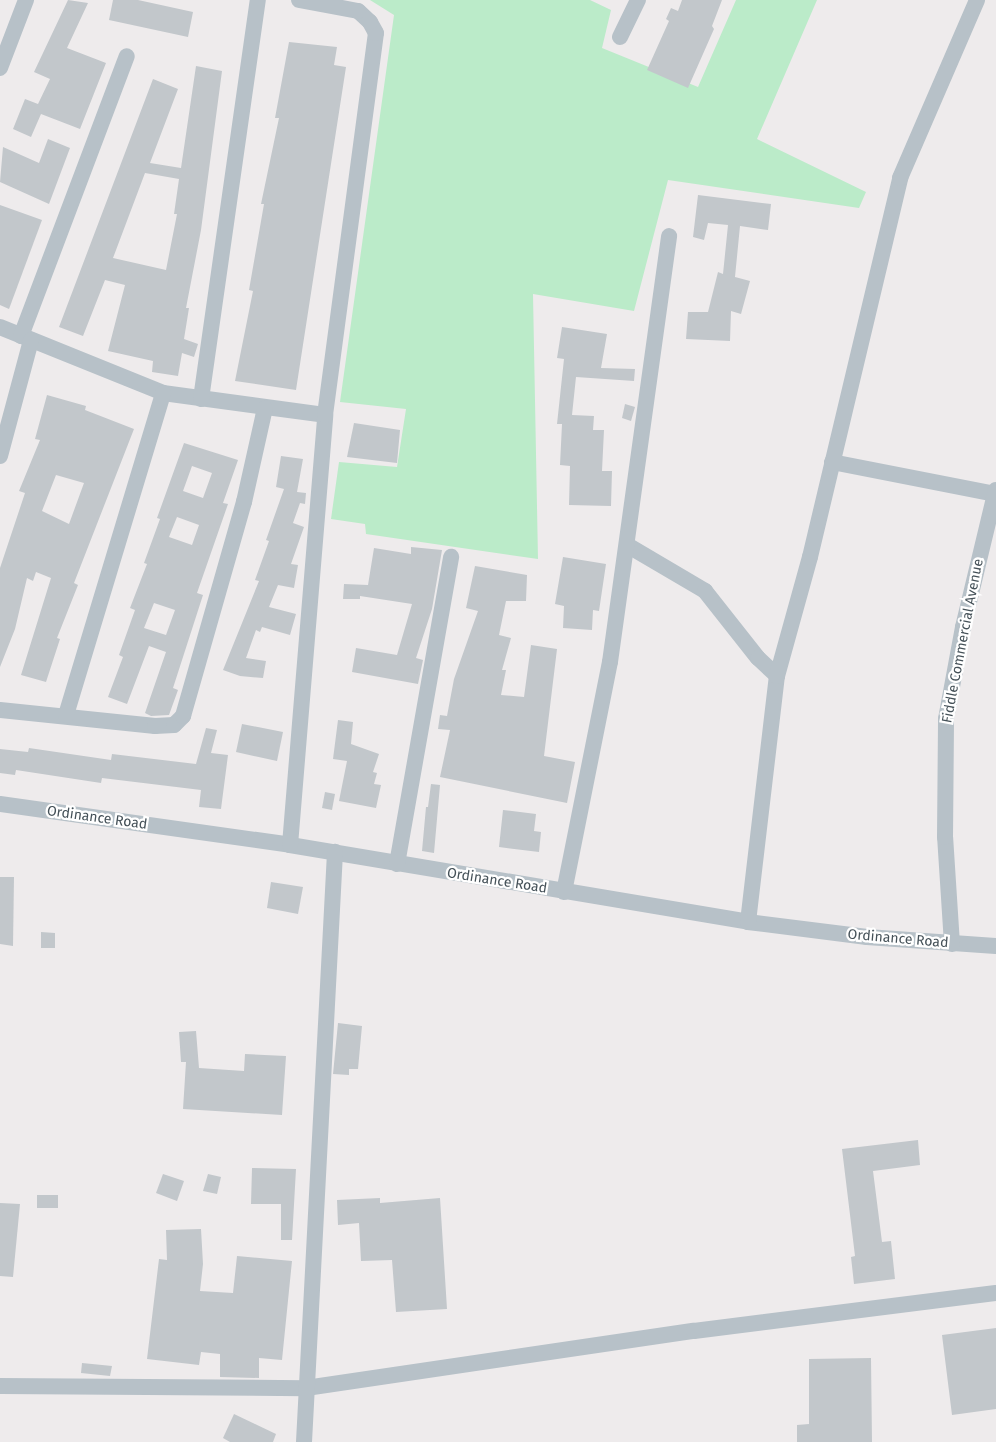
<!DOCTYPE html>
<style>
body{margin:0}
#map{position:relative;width:996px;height:1442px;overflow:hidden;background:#eeebec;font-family:"Fira Sans",sans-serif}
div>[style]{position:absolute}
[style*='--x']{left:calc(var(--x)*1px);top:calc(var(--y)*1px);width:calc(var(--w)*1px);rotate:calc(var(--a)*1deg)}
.green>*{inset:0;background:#bbebc9}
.building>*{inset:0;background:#c2c7cb}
.minor>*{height:16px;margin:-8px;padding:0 8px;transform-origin:8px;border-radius:8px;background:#b7c1c8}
span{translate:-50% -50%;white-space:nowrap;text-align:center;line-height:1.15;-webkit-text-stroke:4.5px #fff;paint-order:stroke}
.street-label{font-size:14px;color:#455158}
</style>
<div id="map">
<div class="green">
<div style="clip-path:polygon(370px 0,590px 0,611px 10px,602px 48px,698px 87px,736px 0,817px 0,757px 139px,866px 192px,859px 208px,668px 180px,634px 311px,533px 294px,538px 559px,366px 534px,365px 524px,331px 519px,339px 462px,397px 467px,406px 409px,340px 402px,394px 15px)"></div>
</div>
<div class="building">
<div style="clip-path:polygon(68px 0,88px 3px,67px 48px,106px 63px,80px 129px,41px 114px,31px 137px,13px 129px,25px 99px,38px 104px,50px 79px,34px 72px)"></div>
<div style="clip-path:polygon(113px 0,138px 0,193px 12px,188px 37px,109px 20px)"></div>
<div style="clip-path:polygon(682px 0,722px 0,712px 26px,714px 29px,688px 88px,647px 70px,669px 21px,666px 19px,671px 8px,678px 11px)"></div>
<div style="clip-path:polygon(289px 42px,337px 47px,334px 65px,346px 67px,296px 390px,235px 381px,253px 291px,249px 290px,264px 204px,261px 204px,279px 118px,275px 118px)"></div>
<div style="clip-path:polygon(evenodd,196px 66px,222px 71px,201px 230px,186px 308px,189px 308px,184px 339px,198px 344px,194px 357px,182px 353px,178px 376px,152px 372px,153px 361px,108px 351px,125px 285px,105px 280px,83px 336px,59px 327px,153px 79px,178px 89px,150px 163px,181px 168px,196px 66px,145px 173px,179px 179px,174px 214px,177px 214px,166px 270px,113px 258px,145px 173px)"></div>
<div style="clip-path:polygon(48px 139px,70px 148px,49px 204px,0 182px,3px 147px,39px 163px)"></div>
<div style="clip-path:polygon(698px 195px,771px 204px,768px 230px,740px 226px,735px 277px,750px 281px,741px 314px,731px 311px,730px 341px,686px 339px,688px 312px,708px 312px,718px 272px,723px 274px,728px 225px,708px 223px,704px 240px,693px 237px)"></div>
<div style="clip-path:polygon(0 205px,42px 220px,9px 309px,0 305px)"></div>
<div style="clip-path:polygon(562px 327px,607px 334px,601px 368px,635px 369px,634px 381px,576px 377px,572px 415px,594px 416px,593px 430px,604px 430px,602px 471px,612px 471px,611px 506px,569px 505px,570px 466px,560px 465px,562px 424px,557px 424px,564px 359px,557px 358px)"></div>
<div style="clip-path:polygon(evenodd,47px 395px,86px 406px,85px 410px,134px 429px,74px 583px,78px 585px,57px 638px,60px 639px,46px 682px,21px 675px,51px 578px,36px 572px,33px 581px,27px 578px,15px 629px,0 667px,0 568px,25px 493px,19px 491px,40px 440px,35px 439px,47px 395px,56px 475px,84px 483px,69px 524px,42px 511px,56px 475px)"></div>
<div style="clip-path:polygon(625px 404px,635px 407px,631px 421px,622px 418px)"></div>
<div style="clip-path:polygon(354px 423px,400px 430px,397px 463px,347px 457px)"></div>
<div style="clip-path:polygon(evenodd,184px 443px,238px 460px,223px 503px,228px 504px,197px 593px,203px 595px,173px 688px,178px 690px,169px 715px,151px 716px,145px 713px,166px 652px,149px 646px,127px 704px,108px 697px,123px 657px,119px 655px,135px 610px,130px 608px,147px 564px,144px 563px,160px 519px,157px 518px,184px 443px,192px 466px,212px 473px,203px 498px,183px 491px,192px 466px,184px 443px,177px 517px,199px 525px,192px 545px,169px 537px,177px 517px,184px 443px,154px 603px,175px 610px,166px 635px,144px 628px,154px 603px)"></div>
<div style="clip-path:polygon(281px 456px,303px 459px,297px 492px,306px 493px,305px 504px,300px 503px,293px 523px,304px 527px,291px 564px,298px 565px,294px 588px,278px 585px,269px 607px,296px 614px,290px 635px,262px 627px,260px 632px,256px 630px,246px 658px,266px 661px,263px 678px,240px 676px,223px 670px,259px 581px,255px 580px,269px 541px,266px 540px,284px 489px,276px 487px)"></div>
<div style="clip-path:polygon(411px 547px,442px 550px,432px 609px,416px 658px,423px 660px,418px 684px,352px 672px,356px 648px,397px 655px,412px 604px,360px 596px,360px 599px,343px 599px,344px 584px,368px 585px,374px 548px,411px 554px)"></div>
<div style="clip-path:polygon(563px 557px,606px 564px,599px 611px,593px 610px,592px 630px,563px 628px,564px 606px,555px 604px)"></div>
<div style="clip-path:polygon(475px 566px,527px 575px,526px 601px,506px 601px,499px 635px,511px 638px,502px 670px,506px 670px,501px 695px,524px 697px,531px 645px,557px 649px,544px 756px,575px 762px,567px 803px,440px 777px,450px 730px,438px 729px,440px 715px,447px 716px,454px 679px,478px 611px,466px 608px)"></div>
<div style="clip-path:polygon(338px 720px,353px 722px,351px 744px,379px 754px,373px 772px,377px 773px,374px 784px,381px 785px,376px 808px,339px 801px,347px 761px,333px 759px)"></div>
<div style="clip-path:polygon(242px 724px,283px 732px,277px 761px,236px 752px)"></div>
<div style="clip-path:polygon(206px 728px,217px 730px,211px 753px,228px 755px,221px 809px,199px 807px,201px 790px,102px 778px,101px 783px,16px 770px,15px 775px,0 773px,0 749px,28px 752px,29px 748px,111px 760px,112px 754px,196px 764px)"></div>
<div style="clip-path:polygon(431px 784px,440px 785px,434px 853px,422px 851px,426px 807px,428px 807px)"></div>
<div style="clip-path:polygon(325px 792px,335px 794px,332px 810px,322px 808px)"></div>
<div style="clip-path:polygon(503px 810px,536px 814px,534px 831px,541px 832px,539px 852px,499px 847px)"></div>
<div style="clip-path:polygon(0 877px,14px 877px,13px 946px,0 944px)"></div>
<div style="clip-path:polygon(271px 882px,303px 887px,298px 914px,267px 908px)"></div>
<div style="clip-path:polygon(41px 932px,55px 933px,55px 948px,41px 948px)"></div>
<div style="clip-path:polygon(338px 1023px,362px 1026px,358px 1069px,349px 1069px,349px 1075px,333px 1074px)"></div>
<div style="clip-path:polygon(196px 1031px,199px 1068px,244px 1071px,245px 1054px,286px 1056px,282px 1115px,183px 1109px,186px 1062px,181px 1062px,179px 1032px)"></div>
<div style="clip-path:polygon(918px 1140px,920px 1165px,873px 1171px,882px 1242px,891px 1241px,895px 1279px,854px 1284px,851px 1257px,855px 1256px,842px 1149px)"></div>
<div style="clip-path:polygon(252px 1168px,296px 1169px,292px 1240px,281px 1240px,281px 1204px,251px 1204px)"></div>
<div style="clip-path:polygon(163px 1174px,184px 1181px,177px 1201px,156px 1193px)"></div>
<div style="clip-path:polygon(208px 1174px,221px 1177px,217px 1194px,203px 1191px)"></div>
<div style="clip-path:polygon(37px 1195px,58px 1195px,58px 1208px,37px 1208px)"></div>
<div style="clip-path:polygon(380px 1198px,380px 1203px,440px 1198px,447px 1309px,396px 1312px,392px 1260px,361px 1261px,359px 1223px,338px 1225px,337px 1200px)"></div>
<div style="clip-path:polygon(0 1203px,20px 1204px,13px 1277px,0 1276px)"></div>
<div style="clip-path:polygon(201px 1229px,203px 1264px,200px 1291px,233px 1293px,237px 1256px,292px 1261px,282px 1360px,259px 1358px,259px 1378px,220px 1377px,220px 1354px,201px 1352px,199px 1365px,147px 1359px,159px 1259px,167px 1260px,166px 1230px)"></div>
<div style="clip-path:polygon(996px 1328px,996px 1409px,952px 1415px,942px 1335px)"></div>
<div style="clip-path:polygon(871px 1358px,872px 1442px,797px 1442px,797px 1425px,809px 1424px,809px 1359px)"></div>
<div style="clip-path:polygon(82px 1363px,112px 1366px,110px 1376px,81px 1373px)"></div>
<div style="clip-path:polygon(234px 1414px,276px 1434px,273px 1442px,230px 1442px,223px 1438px)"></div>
</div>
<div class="minor">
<div style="--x:620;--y:37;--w:41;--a:-64.1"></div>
<div style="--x:0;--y:68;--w:73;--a:-69.1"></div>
<div style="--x:0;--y:327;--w:176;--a:22"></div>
<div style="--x:163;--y:393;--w:163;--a:7.7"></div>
<div style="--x:21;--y:336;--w:299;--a:-69.3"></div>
<div style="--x:201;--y:399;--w:403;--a:-81.9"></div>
<div style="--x:0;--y:456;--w:120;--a:-75"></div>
<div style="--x:832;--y:462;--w:166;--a:11.1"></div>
<div style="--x:627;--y:545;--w:91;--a:30.5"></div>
<div style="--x:705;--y:591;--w:85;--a:51.7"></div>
<div style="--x:758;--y:658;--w:26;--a:43"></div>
<div style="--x:0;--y:710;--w:156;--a:5.9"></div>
<div style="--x:155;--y:726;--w:19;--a:-3"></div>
<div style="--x:174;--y:725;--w:13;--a:-45"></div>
<div style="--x:183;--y:716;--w:223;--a:-74.1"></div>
<div style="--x:244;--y:502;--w:96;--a:-77.4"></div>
<div style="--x:66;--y:715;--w:336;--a:-73.2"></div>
<div style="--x:0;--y:804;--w:293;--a:8"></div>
<div style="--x:290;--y:845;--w:464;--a:9.5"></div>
<div style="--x:748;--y:922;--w:120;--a:7.2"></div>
<div style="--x:867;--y:937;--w:129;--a:4"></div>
<div style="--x:290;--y:845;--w:431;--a:-85.3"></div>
<div style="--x:325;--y:415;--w:385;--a:-82.4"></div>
<div style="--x:376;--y:33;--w:13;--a:-119"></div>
<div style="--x:370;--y:22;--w:16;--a:-137"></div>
<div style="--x:358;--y:11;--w:60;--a:-169.4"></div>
<div style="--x:397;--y:864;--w:312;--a:-80"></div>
<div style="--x:564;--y:892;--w:235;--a:-78.7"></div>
<div style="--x:610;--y:662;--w:430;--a:-82.1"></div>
<div style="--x:748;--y:922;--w:248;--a:-83.3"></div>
<div style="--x:777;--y:676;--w:123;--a:-74.5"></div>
<div style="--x:810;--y:557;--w:390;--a:-76.6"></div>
<div style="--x:900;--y:178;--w:194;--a:-66.6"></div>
<div style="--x:952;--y:944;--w:107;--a:-93.7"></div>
<div style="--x:945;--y:837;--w:118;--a:-89.5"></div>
<div style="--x:946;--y:719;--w:94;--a:-79.5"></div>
<div style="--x:963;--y:627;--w:141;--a:-76.5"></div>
<div style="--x:0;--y:1386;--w:306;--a:0.4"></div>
<div style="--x:306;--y:1388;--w:392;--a:-8.4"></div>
<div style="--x:694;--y:1331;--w:304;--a:-7.2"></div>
<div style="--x:304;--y:1442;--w:591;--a:-86.99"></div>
</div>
<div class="street-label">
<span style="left:963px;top:641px;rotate:-79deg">Fiddle Commercial Avenue</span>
<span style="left:97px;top:818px;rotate:8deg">Ordinance Road</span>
<span style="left:497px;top:881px;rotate:9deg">Ordinance Road</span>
<span style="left:898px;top:939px;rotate:5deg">Ordinance Road</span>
</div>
</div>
